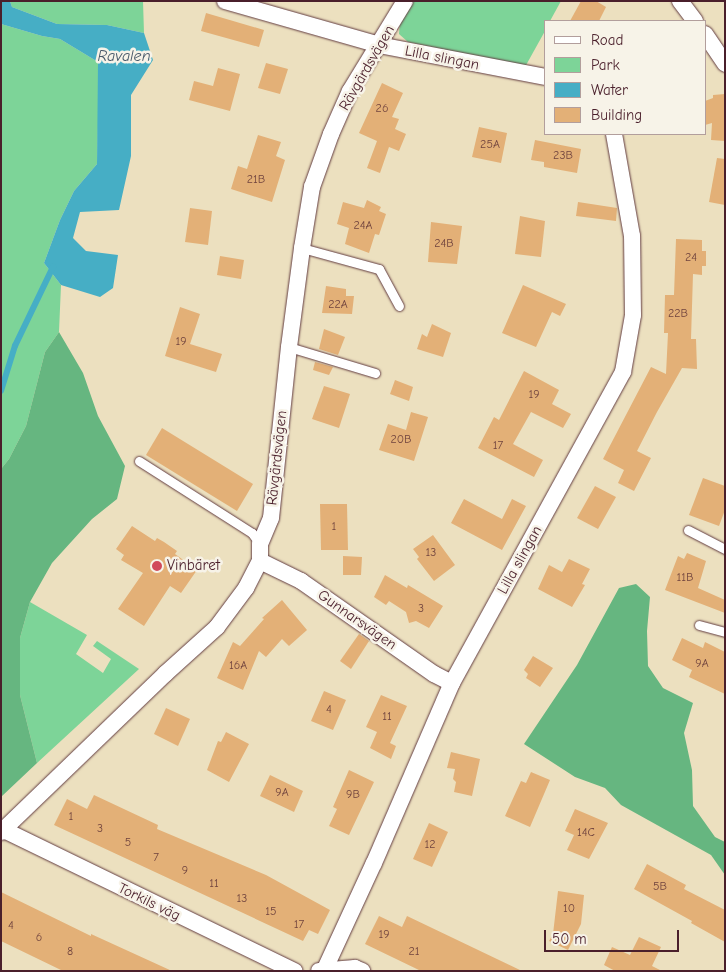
<!DOCTYPE html>
<meta charset="utf-8">
<style>
body{margin:0}
#map{position:relative;width:726px;height:972px;overflow:hidden;background:#ece0bf;font-family:"Comic Neue",sans-serif}
div>[style]{position:absolute}
[style*='--x']{left:calc(var(--x)*1px);top:calc(var(--y)*1px);width:calc(var(--w)*1px);rotate:calc(var(--a)*1deg)}
.green>*{inset:0;background:#7dd498}
.forest>*{inset:0;background:#66b680}
.water>*{inset:0;background:#46aec5}
.stream>*{height:5.5px;margin:-2.75px;padding:0 2.75px;transform-origin:2.75px;border-radius:2.75px;background:#46aec5}
.building>*{inset:0;background:#e3b077}
.roads{filter:drop-shadow(0 0 1px #623c41) drop-shadow(0 0 1px #623c41)}
.lane>*{height:9px;margin:-4.5px;padding:0 4.5px;transform-origin:4.5px;border-radius:4.5px;background:#fff}
.street>*{height:16px;margin:-8px;padding:0 8px;transform-origin:8px;border-radius:8px;background:#fff}
.dots>*{width:14px;height:14px;translate:-50% -50%;box-sizing:border-box;border:2px solid #f7f3e8;border-radius:50%}
span{translate:-50% -50%;white-space:nowrap;text-align:center;line-height:1.15;-webkit-text-stroke:5px #f7f3e8;paint-order:stroke}
.number-label{font-size:12px;color:#70433e}
.number-label span{-webkit-text-stroke-width:0}
.street-label{font-size:15px;color:#4a1f2b}
.poi-label{font-size:15px;color:#4a1f2b}
.left{translate:0 -50%;text-align:left}
.water-label{font-size:16px;color:#485869;font-style:italic}
.frame{position:absolute;inset:0;border:2px solid #4a1f2b;pointer-events:none}
.legend{position:absolute;left:544px;top:20px;width:162px;height:115px;box-sizing:border-box;background:#f7f3e8;border:1px solid #b29e9c;margin:0;padding:6px 9px;list-style:none;font-size:15px;color:#4a1f2b}
.legend li{display:flex;align-items:center;gap:10px;height:25px}
.legend b{width:25px;border:1px solid #b29e9c}
.scale{position:absolute;left:544px;top:930px;width:135px;height:22px;box-sizing:border-box;border:2px solid #4a1f2b;border-top:0;padding-left:6px;font-size:15px;line-height:18px;white-space:nowrap;color:#4a1f2b;-webkit-text-stroke:4px #f7f3e8;paint-order:stroke}
</style>
<div id="map">
<div class="green">
<div style="clip-path:polygon(10px 1px,143px 1px,144px 33px,107px 25px,57px 24px,12px 7px)"></div>
<div style="clip-path:polygon(412px 1px,561px 1px,550px 21px,545px 21px,545px 31px,525px 67px,408px 42px,399px 34px,400px 22px)"></div>
<div style="clip-path:polygon(1px 24px,42px 36px,60px 39px,98px 62px,99px 86px,97px 164px,74px 191px,60px 220px,44px 263px,61px 285px,59px 332px,45px 352px,26px 426px,9px 459px,1px 469px)"></div>
<div style="clip-path:polygon(30px 602px,87px 635px,76px 654px,103px 673px,111px 659px,93px 646px,97px 641px,139px 669px,37px 763px,20px 695px,20px 638px)"></div>
</div>
<div class="forest">
<div style="clip-path:polygon(59px 332px,83px 373px,98px 416px,125px 466px,117px 499px,92px 519px,52px 563px,30px 602px,20px 638px,20px 695px,37px 763px,1px 797px,1px 469px,9px 459px,26px 426px,45px 352px)"></div>
<div style="clip-path:polygon(636px 584px,650px 597px,647px 631px,648px 666px,663px 688px,693px 703px,684px 733px,692px 770px,693px 806px,715px 837px,725px 842px,725px 875px,711px 855px,621px 805px,605px 788px,575px 777px,524px 744px,577px 665px,619px 588px)"></div>
</div>
<div class="water">
<div style="clip-path:polygon(1px 1px,10px 1px,12px 7px,57px 24px,107px 25px,144px 33px,153px 60px,131px 95px,131px 156px,119px 210px,80px 212px,73px 238px,86px 251px,118px 255px,113px 288px,100px 297px,61px 285px,44px 263px,60px 220px,74px 191px,97px 164px,98px 62px,60px 39px,42px 36px,1px 24px)"></div>
</div>
<div class="stream">
<div style="--x:1;--y:391;--w:47;--a:-72.7"></div>
<div style="--x:15;--y:346;--w:88;--a:-64.3"></div>
</div>
<div class="building">
<div style="clip-path:polygon(581px 1px,596px 1px,606px 7px,599px 21px,570px 21px)"></div>
<div style="clip-path:polygon(206px 13px,264px 30px,259px 47px,201px 31px)"></div>
<div style="clip-path:polygon(266px 63px,288px 69px,280px 94px,258px 88px)"></div>
<div style="clip-path:polygon(218px 68px,240px 74px,230px 111px,189px 100px,194px 81px,213px 86px)"></div>
<div style="clip-path:polygon(382px 83px,403px 93px,392px 117px,399px 119px,395px 129px,406px 134px,399px 151px,389px 147px,380px 173px,367px 168px,377px 141px,359px 133px)"></div>
<div style="clip-path:polygon(725px 94px,725px 141px,711px 140px,712px 123px,705px 125px,705px 101px,713px 98px,713px 95px)"></div>
<div style="clip-path:polygon(479px 127px,507px 133px,501px 163px,472px 157px)"></div>
<div style="clip-path:polygon(258px 135px,281px 142px,276px 156px,285px 160px,272px 202px,231px 189px,238px 166px,247px 169px)"></div>
<div style="clip-path:polygon(535px 140px,581px 149px,577px 173px,544px 167px,544px 162px,531px 160px)"></div>
<div style="clip-path:polygon(717px 158px,725px 159px,725px 205px,709px 202px)"></div>
<div style="clip-path:polygon(367px 200px,381px 207px,379px 211px,386px 214px,379px 235px,375px 234px,369px 253px,345px 244px,349px 228px,337px 224px,343px 202px,364px 208px)"></div>
<div style="clip-path:polygon(578px 202px,617px 208px,616px 221px,576px 216px)"></div>
<div style="clip-path:polygon(190px 208px,212px 211px,208px 245px,185px 242px)"></div>
<div style="clip-path:polygon(520px 216px,545px 221px,541px 257px,515px 254px)"></div>
<div style="clip-path:polygon(431px 222px,462px 226px,457px 264px,428px 262px)"></div>
<div style="clip-path:polygon(676px 239px,702px 240px,702px 251px,706px 251px,706px 266px,702px 266px,702px 275px,693px 274px,691px 339px,696px 339px,697px 369px,682px 368px,657px 412px,637px 451px,651px 458px,634px 491px,618px 483px,624px 470px,603px 459px,651px 367px,666px 374px,668px 333px,664px 333px,665px 295px,674px 295px)"></div>
<div style="clip-path:polygon(220px 256px,244px 260px,241px 279px,217px 275px)"></div>
<div style="clip-path:polygon(523px 285px,566px 304px,560px 316px,552px 312px,536px 347px,502px 333px)"></div>
<div style="clip-path:polygon(326px 286px,346px 289px,346px 296px,354px 296px,352px 314px,322px 313px)"></div>
<div style="clip-path:polygon(180px 307px,200px 314px,190px 344px,222px 354px,216px 372px,165px 356px)"></div>
<div style="clip-path:polygon(432px 324px,451px 333px,443px 357px,417px 349px,422px 334px,427px 337px)"></div>
<div style="clip-path:polygon(324px 329px,345px 337px,338px 355px,319px 349px)"></div>
<div style="clip-path:polygon(315px 362px,333px 367px,329px 375px,313px 370px)"></div>
<div style="clip-path:polygon(524px 371px,559px 390px,552px 404px,571px 414px,563px 428px,531px 412px,513px 444px,543px 460px,534px 477px,478px 448px,494px 417px,499px 420px)"></div>
<div style="clip-path:polygon(395px 380px,413px 387px,409px 401px,390px 394px)"></div>
<div style="clip-path:polygon(324px 386px,350px 394px,339px 428px,312px 419px)"></div>
<div style="clip-path:polygon(411px 412px,428px 417px,414px 461px,379px 450px,388px 424px,406px 430px)"></div>
<div style="clip-path:polygon(162px 428px,253px 484px,237px 511px,146px 455px)"></div>
<div style="clip-path:polygon(703px 478px,725px 486px,725px 510px,719px 526px,689px 515px)"></div>
<div style="clip-path:polygon(595px 486px,616px 497px,598px 529px,577px 518px)"></div>
<div style="clip-path:polygon(464px 499px,502px 519px,512px 499px,526px 506px,502px 550px,451px 523px)"></div>
<div style="clip-path:polygon(320px 504px,347px 504px,348px 550px,321px 550px)"></div>
<div style="clip-path:polygon(132px 526px,155px 541px,157px 538px,164px 542px,177px 551px,175px 554px,197px 570px,181px 593px,170px 586px,144px 626px,118px 609px,143px 573px,121px 560px,124px 555px,116px 549px)"></div>
<div style="clip-path:polygon(433px 535px,455px 565px,434px 581px,417px 559px,419px 557px,413px 549px)"></div>
<div style="clip-path:polygon(687px 553px,706px 561px,698px 588px,725px 600px,725px 613px,665px 590px,678px 556px,684px 559px)"></div>
<div style="clip-path:polygon(343px 556px,362px 557px,361px 575px,343px 575px)"></div>
<div style="clip-path:polygon(569px 559px,590px 569px,582px 584px,585px 585px,572px 607px,538px 589px,549px 565px,562px 572px)"></div>
<div style="clip-path:polygon(385px 575px,407px 588px,408px 585px,443px 606px,429px 628px,416px 621px,409px 623px,406px 612px,389px 601px,386px 605px,374px 597px)"></div>
<div style="clip-path:polygon(282px 600px,307px 630px,289px 646px,282px 639px,266px 657px,259px 651px,243px 690px,217px 678px,233px 642px,240px 646px,264px 619px,262px 618px)"></div>
<div style="clip-path:polygon(359px 634px,369px 641px,351px 669px,340px 661px)"></div>
<div style="clip-path:polygon(682px 638px,703px 648px,705px 642px,725px 652px,725px 694px,689px 677px,692px 670px,672px 660px)"></div>
<div style="clip-path:polygon(533px 656px,553px 668px,540px 687px,526px 678px,528px 674px,524px 670px)"></div>
<div style="clip-path:polygon(324px 691px,346px 700px,333px 730px,311px 721px)"></div>
<div style="clip-path:polygon(381px 695px,407px 706px,390px 743px,396px 746px,391px 759px,370px 748px,377px 732px,366px 727px)"></div>
<div style="clip-path:polygon(166px 708px,190px 719px,178px 746px,154px 734px)"></div>
<div style="clip-path:polygon(226px 732px,249px 744px,229px 782px,207px 770px,218px 741px,221px 742px)"></div>
<div style="clip-path:polygon(451px 752px,480px 759px,472px 796px,454px 792px,456px 782px,453px 779px,455px 769px,447px 768px)"></div>
<div style="clip-path:polygon(349px 770px,374px 782px,349px 835px,329px 826px,337px 809px,333px 807px)"></div>
<div style="clip-path:polygon(531px 772px,550px 780px,530px 827px,505px 816px,521px 781px,526px 783px)"></div>
<div style="clip-path:polygon(270px 775px,303px 791px,294px 812px,260px 796px)"></div>
<div style="clip-path:polygon(94px 795px,158px 825px,157px 829px,266px 875px,330px 910px,318px 934px,309px 930px,303px 941px,54px 825px,67px 799px,87px 809px)"></div>
<div style="clip-path:polygon(575px 809px,608px 823px,589px 859px,567px 850px,574px 835px,565px 831px)"></div>
<div style="clip-path:polygon(429px 823px,448px 832px,432px 867px,413px 859px)"></div>
<div style="clip-path:polygon(647px 864px,686px 885px,684px 889px,725px 910px,725px 942px,691px 923px,692px 921px,634px 889px)"></div>
<div style="clip-path:polygon(558px 891px,584px 895px,581px 924px,568px 950px,549px 941px,553px 934px)"></div>
<div style="clip-path:polygon(1px 892px,91px 936px,91px 934px,172px 971px,63px 971px,1px 941px)"></div>
<div style="clip-path:polygon(379px 916px,402px 927px,407px 916px,522px 971px,421px 971px,365px 944px)"></div>
<div style="clip-path:polygon(639px 937px,661px 947px,652px 966px,662px 971px,615px 971px,604px 965px,612px 947px,630px 955px)"></div>
</div>
<div class="roads">
<div class="lane">
<div style="--x:302;--y:248;--w:80;--a:15.3"></div>
<div style="--x:379;--y:269;--w:42;--a:61.6"></div>
<div style="--x:289;--y:347;--w:90;--a:16.8"></div>
<div style="--x:139;--y:461;--w:134;--a:32.5"></div>
<div style="--x:252;--y:533;--w:14;--a:54"></div>
<div style="--x:688;--y:530;--w:42;--a:27.2"></div>
<div style="--x:699;--y:625;--w:27;--a:15"></div>
</div>
<div class="street">
<div style="--x:225;--y:1;--w:160;--a:15.9"></div>
<div style="--x:379;--y:45;--w:169;--a:10.9"></div>
<div style="--x:680;--y:1;--w:25;--a:53"></div>
<div style="--x:705;--y:34;--w:36;--a:56"></div>
<div style="--x:260;--y:561;--w:46;--a:26"></div>
<div style="--x:301;--y:581;--w:162;--a:35"></div>
<div style="--x:434;--y:674;--w:20;--a:27"></div>
<div style="--x:4;--y:830;--w:323;--a:25.9"></div>
<div style="--x:1;--y:832;--w:228;--a:-43.9"></div>
<div style="--x:165;--y:674;--w:70;--a:-42.1"></div>
<div style="--x:217;--y:627;--w:49;--a:-53.4"></div>
<div style="--x:246;--y:588;--w:30;--a:-63"></div>
<div style="--x:260;--y:561;--w:17;--a:-90"></div>
<div style="--x:260;--y:544;--w:28;--a:-67"></div>
<div style="--x:271;--y:518;--w:172;--a:-84"></div>
<div style="--x:289;--y:347;--w:100;--a:-82.5"></div>
<div style="--x:302;--y:248;--w:62;--a:-80.7"></div>
<div style="--x:312;--y:187;--w:56;--a:-70.3"></div>
<div style="--x:331;--y:134;--w:47;--a:-66.2"></div>
<div style="--x:350;--y:91;--w:105;--a:-58.6"></div>
<div style="--x:319;--y:971;--w:36;--a:-5"></div>
<div style="--x:355;--y:968;--w:8;--a:23"></div>
<div style="--x:324;--y:971;--w:119;--a:-65.2"></div>
<div style="--x:374;--y:863;--w:196;--a:-66.6"></div>
<div style="--x:452;--y:683;--w:355;--a:-61.2"></div>
<div style="--x:623;--y:372;--w:58;--a:-80"></div>
<div style="--x:633;--y:315;--w:79;--a:-90.7"></div>
<div style="--x:632;--y:236;--w:104;--a:-100"></div>
</div>
</div>
<div class="dots">
<div style="left:157px;top:566px;background:#d1495b"></div>
</div>
<div class="number-label">
<span style="left:382px;top:109px">26</span>
<span style="left:490px;top:145px">25A</span>
<span style="left:563px;top:156px">23B</span>
<span style="left:256px;top:180px">21B</span>
<span style="left:363px;top:226px">24A</span>
<span style="left:444px;top:244px">24B</span>
<span style="left:691px;top:258px">24</span>
<span style="left:338px;top:305px">22A</span>
<span style="left:678px;top:314px">22B</span>
<span style="left:181px;top:342px">19</span>
<span style="left:534px;top:395px">19</span>
<span style="left:401px;top:440px">20B</span>
<span style="left:498px;top:446px">17</span>
<span style="left:334px;top:527px">1</span>
<span style="left:431px;top:553px">13</span>
<span style="left:685px;top:578px">11B</span>
<span style="left:421px;top:609px">3</span>
<span style="left:702px;top:664px">9A</span>
<span style="left:238px;top:666px">16A</span>
<span style="left:329px;top:710px">4</span>
<span style="left:387px;top:717px">11</span>
<span style="left:282px;top:793px">9A</span>
<span style="left:353px;top:795px">9B</span>
<span style="left:71px;top:817px">1</span>
<span style="left:100px;top:829px">3</span>
<span style="left:586px;top:833px">14C</span>
<span style="left:128px;top:843px">5</span>
<span style="left:430px;top:845px">12</span>
<span style="left:156px;top:858px">7</span>
<span style="left:185px;top:871px">9</span>
<span style="left:214px;top:884px">11</span>
<span style="left:660px;top:887px">5B</span>
<span style="left:242px;top:899px">13</span>
<span style="left:569px;top:909px">10</span>
<span style="left:271px;top:912px">15</span>
<span style="left:299px;top:925px">17</span>
<span style="left:11px;top:926px">4</span>
<span style="left:384px;top:935px">19</span>
<span style="left:39px;top:938px">6</span>
<span style="left:70px;top:952px">8</span>
<span style="left:414px;top:952px">21</span>
</div>
<div class="street-label">
<span style="left:442px;top:58px;rotate:11deg">Lilla slingan</span>
<span style="left:367px;top:68px;rotate:-60deg">Rävgärdsvägen</span>
<span style="left:277px;top:458px;rotate:-84deg">Rävgärdsvägen</span>
<span style="left:520px;top:560px;rotate:-61deg">Lilla slingan</span>
<span style="left:357px;top:620px;rotate:35deg">Gunnarsvägen</span>
<span style="left:149px;top:902px;rotate:26deg">Torkils väg</span>
</div>
<div class="poi-label">
<span class="left" style="left:167px;top:566px">Vinbäret</span>
</div>
<div class="water-label">
<span style="left:124px;top:56px">Ravalen</span>
</div>
<div class="frame"></div>
<ul class="legend">
<li><b style="height:6px;background:#fff"></b>Road</li>
<li><b style="height:14px;background:#7dd498"></b>Park</li>
<li><b style="height:14px;background:#46aec5"></b>Water</li>
<li><b style="height:14px;background:#e3b077"></b>Building</li>
</ul>
<div class="scale">50 m</div>
</div>
